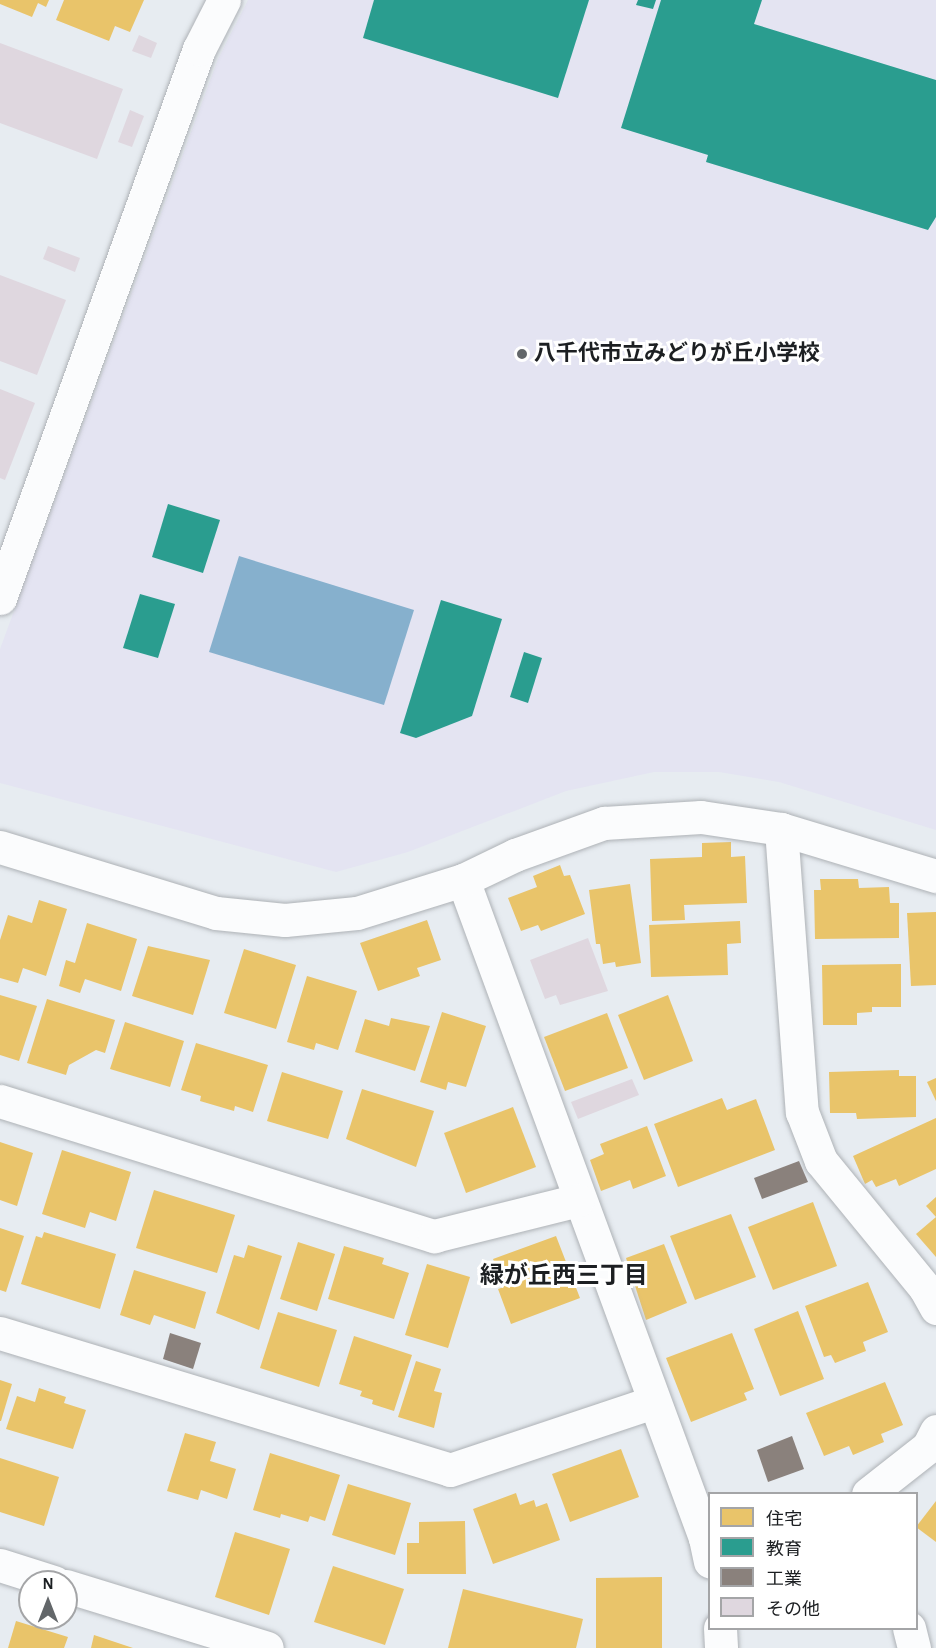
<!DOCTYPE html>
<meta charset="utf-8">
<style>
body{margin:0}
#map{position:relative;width:936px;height:1648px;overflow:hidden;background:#e7ecf1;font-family:"Alegreya Sans","Noto Sans JP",sans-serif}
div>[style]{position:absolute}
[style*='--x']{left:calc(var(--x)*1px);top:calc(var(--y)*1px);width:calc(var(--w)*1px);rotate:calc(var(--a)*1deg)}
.education>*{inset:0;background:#e4e4f2}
.water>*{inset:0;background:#86b0cd}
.homes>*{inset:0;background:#e9c46a}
.schools>*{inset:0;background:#2a9d8f}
.industry>*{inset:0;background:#8a817c}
.building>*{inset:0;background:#dfd7df}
.roads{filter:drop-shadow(0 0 2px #aeb2b6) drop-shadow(0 0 2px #aeb2b6)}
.minor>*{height:33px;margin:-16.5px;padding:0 16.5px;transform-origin:16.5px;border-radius:16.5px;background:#fbfcfd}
.tertiary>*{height:33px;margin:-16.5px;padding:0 16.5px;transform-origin:16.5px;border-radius:16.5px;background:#fbfcfd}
.dots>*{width:16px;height:16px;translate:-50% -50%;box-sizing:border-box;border:3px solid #fff;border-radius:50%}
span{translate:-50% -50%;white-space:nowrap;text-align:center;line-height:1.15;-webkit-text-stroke:6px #fff;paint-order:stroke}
.poi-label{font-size:22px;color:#1c1f22;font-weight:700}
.left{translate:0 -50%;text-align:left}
.neighbourhood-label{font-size:24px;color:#1c1f22;font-weight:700}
.legend{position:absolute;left:708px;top:1492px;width:210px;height:138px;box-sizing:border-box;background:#fff;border:2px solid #a4a5a7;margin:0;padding:8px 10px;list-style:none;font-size:18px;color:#1c1f22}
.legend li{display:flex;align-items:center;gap:12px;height:30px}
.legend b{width:30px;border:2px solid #a4a5a7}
.north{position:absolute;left:18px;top:1570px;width:60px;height:60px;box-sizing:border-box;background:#fff;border:2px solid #a4a5a7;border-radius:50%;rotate:0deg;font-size:16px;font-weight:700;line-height:24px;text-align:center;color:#1c1f22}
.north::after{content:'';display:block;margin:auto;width:21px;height:27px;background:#63676a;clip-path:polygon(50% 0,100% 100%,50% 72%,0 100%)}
</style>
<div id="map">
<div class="education">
<div style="clip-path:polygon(248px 0,936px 0,936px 830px,779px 782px,719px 772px,654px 772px,566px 791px,408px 852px,336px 872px,0 783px,0 649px,218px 59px)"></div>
</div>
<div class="water">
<div style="clip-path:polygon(239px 556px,414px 610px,384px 705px,209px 652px)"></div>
</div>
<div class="homes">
<div style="clip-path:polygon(0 0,49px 0,46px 7px,38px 3px,32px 17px,0 4px)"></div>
<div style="clip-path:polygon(64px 0,144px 0,130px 32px,115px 26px,109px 41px,56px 20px)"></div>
<div style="clip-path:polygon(731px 842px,731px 857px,745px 856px,747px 903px,684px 905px,685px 920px,652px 921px,650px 859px,702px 857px,702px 843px)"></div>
<div style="clip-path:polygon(560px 865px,564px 876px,570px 875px,585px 914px,541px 931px,538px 925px,521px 931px,508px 898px,537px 887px,533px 876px)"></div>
<div style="clip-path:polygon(820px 879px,858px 879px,859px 888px,889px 887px,890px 903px,899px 903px,899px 938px,815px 939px,814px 890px,821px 890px)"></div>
<div style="clip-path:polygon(630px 884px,641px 963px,616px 967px,615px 962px,603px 964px,600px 944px,596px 944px,589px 890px)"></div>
<div style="clip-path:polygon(39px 900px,67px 909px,46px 976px,23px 968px,18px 983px,0 978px,0 940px,8px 915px,32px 923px)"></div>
<div style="clip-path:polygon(936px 912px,936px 985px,911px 986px,907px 913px)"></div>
<div style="clip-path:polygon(427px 920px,441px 960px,417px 968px,420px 976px,378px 991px,360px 943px)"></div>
<div style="clip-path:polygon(740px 921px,741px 943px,727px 944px,728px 975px,651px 977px,649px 925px)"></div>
<div style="clip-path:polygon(87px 923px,137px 939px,121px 991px,85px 979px,80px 993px,59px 986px,66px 960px,75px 963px)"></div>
<div style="clip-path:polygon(148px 946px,210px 960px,193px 1015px,132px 996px)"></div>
<div style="clip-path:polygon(244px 949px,296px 965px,276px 1029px,224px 1013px)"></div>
<div style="clip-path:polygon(901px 964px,901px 1007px,872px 1007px,872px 1012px,857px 1013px,857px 1025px,823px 1025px,822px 965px)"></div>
<div style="clip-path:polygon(307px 976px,357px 991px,338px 1050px,316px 1043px,314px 1050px,287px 1042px)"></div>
<div style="clip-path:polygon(0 995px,37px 1006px,19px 1061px,0 1055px)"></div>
<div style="clip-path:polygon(668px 995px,693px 1061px,644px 1080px,618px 1015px)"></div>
<div style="clip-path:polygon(47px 999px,115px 1020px,105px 1053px,96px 1050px,69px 1065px,66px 1075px,27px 1063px)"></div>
<div style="clip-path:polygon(442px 1012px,486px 1026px,466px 1087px,448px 1082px,446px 1090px,420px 1082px)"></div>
<div style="clip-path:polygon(607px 1013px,628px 1068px,565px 1091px,544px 1037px)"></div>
<div style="clip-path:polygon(391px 1018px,430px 1026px,415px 1071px,355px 1052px,365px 1019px,389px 1026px)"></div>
<div style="clip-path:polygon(125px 1022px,184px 1041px,170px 1087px,110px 1069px)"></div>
<div style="clip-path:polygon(196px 1043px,268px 1065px,253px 1112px,235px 1106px,234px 1111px,200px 1101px,201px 1096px,181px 1090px)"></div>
<div style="clip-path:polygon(899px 1070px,899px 1076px,916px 1076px,916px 1117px,857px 1119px,856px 1113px,830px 1113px,829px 1072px)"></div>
<div style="clip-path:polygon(282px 1072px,343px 1091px,328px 1139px,267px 1121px)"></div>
<div style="clip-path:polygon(936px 1078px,936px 1101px,927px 1082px)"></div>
<div style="clip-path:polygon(362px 1089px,434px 1111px,416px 1167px,346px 1139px)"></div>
<div style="clip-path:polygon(722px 1098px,727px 1110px,756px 1099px,775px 1150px,678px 1187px,654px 1124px)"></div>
<div style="clip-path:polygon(513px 1107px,536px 1167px,466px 1193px,444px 1133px)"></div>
<div style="clip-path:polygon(936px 1118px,936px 1169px,899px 1186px,896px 1179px,876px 1187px,872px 1180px,865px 1184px,853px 1156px)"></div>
<div style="clip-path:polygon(647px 1126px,666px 1176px,633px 1189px,630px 1180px,601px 1191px,590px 1160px,604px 1154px,600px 1144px)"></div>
<div style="clip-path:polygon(0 1142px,33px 1153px,17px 1206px,0 1200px)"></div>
<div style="clip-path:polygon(62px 1150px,131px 1172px,116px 1221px,90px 1212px,85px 1228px,42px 1214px)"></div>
<div style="clip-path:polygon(154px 1190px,235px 1215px,217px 1273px,136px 1248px)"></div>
<div style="clip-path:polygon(936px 1197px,936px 1217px,926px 1206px)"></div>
<div style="clip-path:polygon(813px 1202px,837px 1266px,773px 1290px,748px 1227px)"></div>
<div style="clip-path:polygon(731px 1214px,756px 1277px,695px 1300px,670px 1236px)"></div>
<div style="clip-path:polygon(936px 1217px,936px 1257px,916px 1234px)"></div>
<div style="clip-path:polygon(0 1228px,24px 1236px,6px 1292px,0 1290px)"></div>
<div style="clip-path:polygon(44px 1232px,116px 1254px,100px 1309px,21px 1284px,36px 1236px,42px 1238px)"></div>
<div style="clip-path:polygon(556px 1236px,580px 1298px,511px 1324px,498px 1289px,504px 1287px,493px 1259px)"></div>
<div style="clip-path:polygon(298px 1242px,335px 1254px,317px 1311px,280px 1299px)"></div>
<div style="clip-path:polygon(664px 1244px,687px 1303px,646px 1320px,626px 1258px)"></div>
<div style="clip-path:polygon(248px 1245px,282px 1256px,259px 1330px,216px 1313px,234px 1255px,244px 1258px)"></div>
<div style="clip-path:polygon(344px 1246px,384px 1258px,382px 1264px,409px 1273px,394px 1319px,328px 1299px)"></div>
<div style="clip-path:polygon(427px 1264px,470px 1277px,448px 1348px,405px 1335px)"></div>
<div style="clip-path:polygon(134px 1270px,206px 1292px,195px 1329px,154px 1315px,150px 1325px,120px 1315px)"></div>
<div style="clip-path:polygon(868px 1282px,888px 1332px,863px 1342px,866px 1351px,835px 1363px,831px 1355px,824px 1357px,805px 1306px)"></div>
<div style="clip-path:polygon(798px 1311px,824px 1379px,780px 1396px,754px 1329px)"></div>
<div style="clip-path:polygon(278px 1312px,337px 1330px,319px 1387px,260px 1368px)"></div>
<div style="clip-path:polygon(732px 1333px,754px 1389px,744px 1393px,747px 1400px,691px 1422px,666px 1358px)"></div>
<div style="clip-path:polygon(354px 1336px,412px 1355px,394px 1411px,372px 1404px,373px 1400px,360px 1396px,362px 1391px,339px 1384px)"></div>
<div style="clip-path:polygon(416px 1361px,441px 1369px,434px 1391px,442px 1393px,434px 1428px,398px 1417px)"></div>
<div style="clip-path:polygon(0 1380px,12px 1384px,1px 1421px,0 1421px)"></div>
<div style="clip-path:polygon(885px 1382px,903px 1425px,881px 1434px,884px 1442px,853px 1455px,849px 1446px,824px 1456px,806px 1413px)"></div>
<div style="clip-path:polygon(39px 1388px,66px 1397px,64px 1403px,86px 1410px,73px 1449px,6px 1429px,17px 1396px,35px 1402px)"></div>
<div style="clip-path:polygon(185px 1433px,216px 1442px,210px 1461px,236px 1469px,227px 1499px,201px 1490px,198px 1500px,167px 1491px)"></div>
<div style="clip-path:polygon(621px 1449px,639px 1497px,570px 1522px,552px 1474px)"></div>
<div style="clip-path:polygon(270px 1453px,340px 1475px,325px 1521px,310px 1516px,308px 1522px,281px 1514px,280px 1518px,253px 1510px)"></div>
<div style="clip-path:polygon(0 1458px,59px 1477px,44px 1526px,0 1512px)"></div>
<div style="clip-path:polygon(348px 1484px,411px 1503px,395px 1555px,332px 1535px)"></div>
<div style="clip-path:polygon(516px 1493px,520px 1505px,534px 1500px,536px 1507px,547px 1503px,560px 1540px,493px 1564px,473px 1509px)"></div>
<div style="clip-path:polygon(936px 1501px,936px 1542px,916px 1527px)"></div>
<div style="clip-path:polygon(465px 1521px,466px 1574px,407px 1574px,407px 1543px,419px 1543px,419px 1522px)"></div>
<div style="clip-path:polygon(235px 1532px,290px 1549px,269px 1615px,215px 1597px)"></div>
<div style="clip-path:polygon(333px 1566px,404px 1589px,385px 1645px,314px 1622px)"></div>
<div style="clip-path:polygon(662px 1577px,662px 1648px,596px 1648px,596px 1578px)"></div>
<div style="clip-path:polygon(463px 1589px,583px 1619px,576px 1648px,448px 1648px)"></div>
<div style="clip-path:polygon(16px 1621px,68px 1637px,64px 1648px,8px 1648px)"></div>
<div style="clip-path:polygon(94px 1635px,133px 1648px,91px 1648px)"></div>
</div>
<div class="schools">
<div style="clip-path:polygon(374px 0,589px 0,558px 98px,363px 38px)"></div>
<div style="clip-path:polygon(638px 0,656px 0,653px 9px,636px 5px)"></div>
<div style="clip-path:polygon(661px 0,762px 0,754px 24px,936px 80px,936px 217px,928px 230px,706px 162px,708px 155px,621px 128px)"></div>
<div style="clip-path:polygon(168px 504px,220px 520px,203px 573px,152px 557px)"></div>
<div style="clip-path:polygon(140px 594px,175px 604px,158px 658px,123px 648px)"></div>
<div style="clip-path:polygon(441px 600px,502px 619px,472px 716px,416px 738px,400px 733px)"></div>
<div style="clip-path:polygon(524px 652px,542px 658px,528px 703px,510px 697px)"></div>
</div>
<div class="industry">
<div style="clip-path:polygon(799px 1161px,808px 1182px,762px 1199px,754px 1178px)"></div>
<div style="clip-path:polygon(170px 1333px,201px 1343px,193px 1369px,163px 1359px)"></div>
<div style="clip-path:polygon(792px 1436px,804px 1469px,768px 1482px,757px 1450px)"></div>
</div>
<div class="building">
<div style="clip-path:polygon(139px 35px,157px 43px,151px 58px,132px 51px)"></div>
<div style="clip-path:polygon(0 43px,123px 89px,97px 159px,0 123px)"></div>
<div style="clip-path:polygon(130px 110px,144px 116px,132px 147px,118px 142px)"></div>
<div style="clip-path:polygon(48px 246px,80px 258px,75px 272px,43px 259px)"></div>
<div style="clip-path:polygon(0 275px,66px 300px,37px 375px,0 361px)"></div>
<div style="clip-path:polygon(0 389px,35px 403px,5px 480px,0 478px)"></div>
<div style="clip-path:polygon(588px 938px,608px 991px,560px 1005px,556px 995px,545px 999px,530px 960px)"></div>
<div style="clip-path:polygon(632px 1079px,639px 1095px,578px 1119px,571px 1102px)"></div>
</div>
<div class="roads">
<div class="minor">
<div style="--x:0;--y:598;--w:584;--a:-70.08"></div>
<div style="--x:199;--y:49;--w:55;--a:-63"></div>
<div style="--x:781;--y:829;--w:162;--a:16.9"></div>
<div style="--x:463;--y:880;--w:701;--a:69.81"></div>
<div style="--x:705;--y:1538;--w:24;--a:78"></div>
<div style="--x:0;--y:1101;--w:455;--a:17.3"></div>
<div style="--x:434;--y:1236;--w:148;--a:-14"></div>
<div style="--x:0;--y:1333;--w:470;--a:16.9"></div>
<div style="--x:450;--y:1470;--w:214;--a:-18.5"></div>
<div style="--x:0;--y:1565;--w:57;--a:17.5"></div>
<div style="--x:66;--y:1586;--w:210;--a:17.1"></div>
<div style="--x:720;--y:1628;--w:20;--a:87"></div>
<div style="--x:909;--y:1628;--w:21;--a:76"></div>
</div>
<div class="tertiary">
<div style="--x:0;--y:847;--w:226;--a:17"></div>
<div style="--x:216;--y:913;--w:69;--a:5.8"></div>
<div style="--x:285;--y:920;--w:72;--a:-5.6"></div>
<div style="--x:357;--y:913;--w:111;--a:-17.3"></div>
<div style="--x:463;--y:880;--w:58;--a:-25.7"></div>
<div style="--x:515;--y:855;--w:95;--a:-19.8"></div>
<div style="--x:604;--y:823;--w:97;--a:-3.5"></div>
<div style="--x:701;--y:817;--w:81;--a:8.5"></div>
<div style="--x:781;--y:829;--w:284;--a:85.8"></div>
<div style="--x:802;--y:1112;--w:53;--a:68.8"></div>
<div style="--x:821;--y:1161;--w:164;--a:50.7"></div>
<div style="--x:925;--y:1288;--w:23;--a:61"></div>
<div style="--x:868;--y:1494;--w:76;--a:-38.1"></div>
<div style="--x:928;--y:1447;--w:18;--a:-63"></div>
<div style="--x:705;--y:1538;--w:5;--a:-11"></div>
</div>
</div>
<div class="dots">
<div style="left:522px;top:354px;background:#63676a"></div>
</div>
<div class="poi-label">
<span class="left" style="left:534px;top:354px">八千代市立みどりが丘小学校</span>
</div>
<div class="neighbourhood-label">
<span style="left:564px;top:1277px">緑が丘西三丁目</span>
</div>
<ul class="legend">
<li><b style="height:16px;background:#e9c46a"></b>住宅</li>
<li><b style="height:16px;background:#2a9d8f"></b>教育</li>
<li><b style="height:16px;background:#8a817c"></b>工業</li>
<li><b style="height:16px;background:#dfd7df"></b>その他</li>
</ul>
<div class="north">N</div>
</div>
